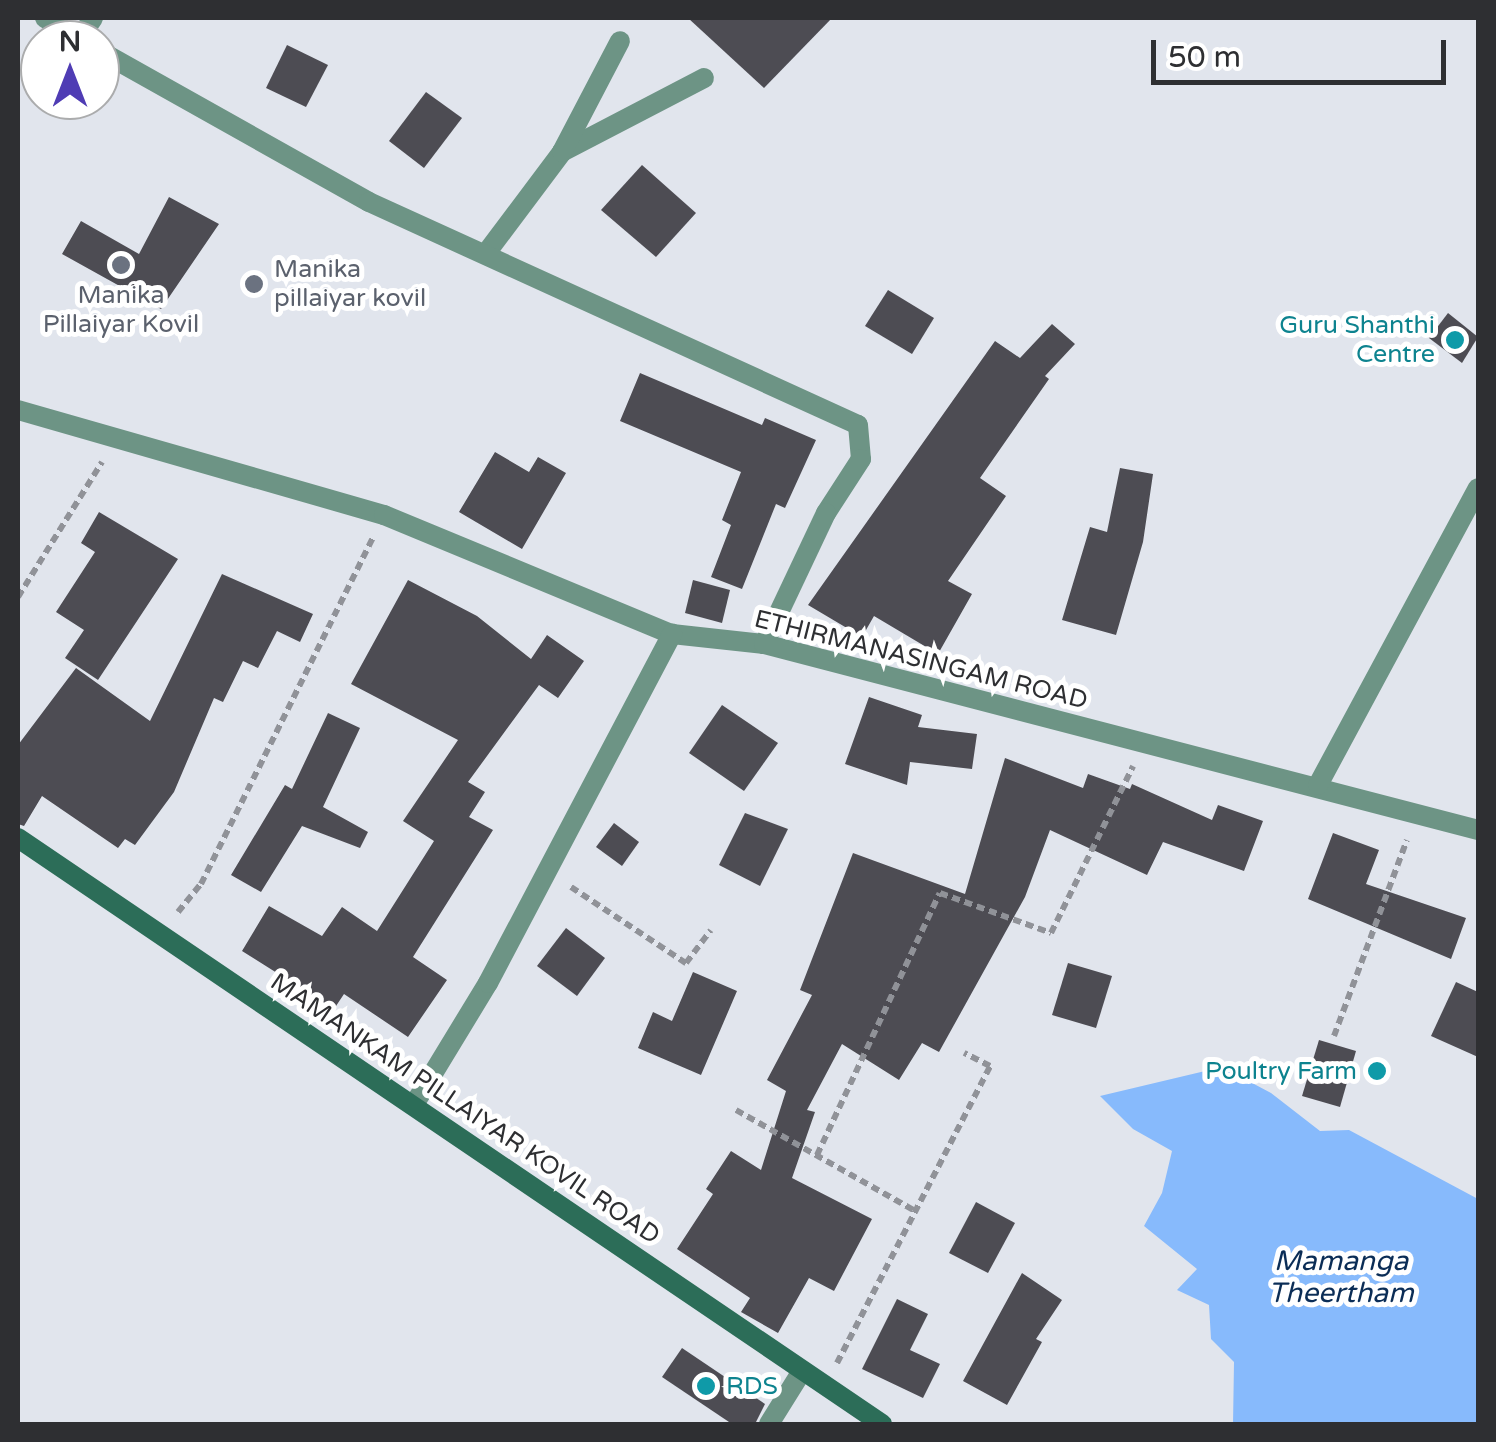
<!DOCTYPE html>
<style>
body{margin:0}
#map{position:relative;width:1496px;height:1442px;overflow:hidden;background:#e1e5ed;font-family:"Varela Round",sans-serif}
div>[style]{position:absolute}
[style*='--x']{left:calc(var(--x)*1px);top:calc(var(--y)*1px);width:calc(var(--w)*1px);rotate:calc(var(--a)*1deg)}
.water>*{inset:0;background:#87bafc}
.building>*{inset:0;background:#4d4c53}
.path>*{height:6px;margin-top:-3px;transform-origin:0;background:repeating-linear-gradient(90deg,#909298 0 8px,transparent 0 13px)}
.service>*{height:20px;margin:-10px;padding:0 10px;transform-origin:10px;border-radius:10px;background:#6d9485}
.minor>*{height:20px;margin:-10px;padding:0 10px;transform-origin:10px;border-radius:10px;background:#6d9485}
.secondary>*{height:20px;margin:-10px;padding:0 10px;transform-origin:10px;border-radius:10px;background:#2c6d58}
.dots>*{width:28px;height:28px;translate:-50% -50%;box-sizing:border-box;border:5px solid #fff;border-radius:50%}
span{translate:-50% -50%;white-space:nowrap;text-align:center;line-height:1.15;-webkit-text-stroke:10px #fff;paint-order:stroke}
.worship-label{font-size:25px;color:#5b616d}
.left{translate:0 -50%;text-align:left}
.culture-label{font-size:25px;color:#0d838f}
.right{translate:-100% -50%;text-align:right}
.street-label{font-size:25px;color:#2e2f32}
.water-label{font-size:28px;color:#0b2d56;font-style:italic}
.frame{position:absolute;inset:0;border:20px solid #2e2f32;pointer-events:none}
.north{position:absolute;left:20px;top:20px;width:100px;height:100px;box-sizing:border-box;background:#fff;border:2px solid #abacad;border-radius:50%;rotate:0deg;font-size:28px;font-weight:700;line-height:40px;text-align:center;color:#2e2f32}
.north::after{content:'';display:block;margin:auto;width:35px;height:45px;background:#4f3cb4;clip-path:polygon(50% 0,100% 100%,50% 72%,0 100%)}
.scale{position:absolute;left:1151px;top:40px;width:295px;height:45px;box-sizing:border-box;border:5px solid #2e2f32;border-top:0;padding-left:12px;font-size:30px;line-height:35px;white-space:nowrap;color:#2e2f32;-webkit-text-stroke:8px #fff;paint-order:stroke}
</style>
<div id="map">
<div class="water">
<div style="clip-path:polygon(1222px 1067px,1271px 1093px,1320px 1131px,1349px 1130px,1478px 1199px,1478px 1424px,1233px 1424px,1234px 1362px,1211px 1339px,1209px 1305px,1177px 1290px,1197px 1269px,1144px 1226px,1162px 1193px,1172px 1151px,1133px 1129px,1100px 1096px)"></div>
</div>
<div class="building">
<div style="clip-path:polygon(688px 18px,832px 18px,764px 88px)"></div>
<div style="clip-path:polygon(287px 45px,328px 65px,306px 107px,266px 88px)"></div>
<div style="clip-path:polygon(426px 92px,462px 118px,424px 168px,389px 141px)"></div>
<div style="clip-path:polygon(642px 165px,696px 213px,656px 257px,601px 210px)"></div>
<div style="clip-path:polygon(169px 197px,219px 224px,161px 309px,62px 254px,81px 221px,139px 254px)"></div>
<div style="clip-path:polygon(888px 290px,934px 318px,912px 354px,865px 326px)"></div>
<div style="clip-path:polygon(1448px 313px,1478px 337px,1462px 363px,1429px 338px)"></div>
<div style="clip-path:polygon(1052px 324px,1075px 344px,1045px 376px,1049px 379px,980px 478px,1006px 496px,948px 581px,972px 594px,938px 654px,874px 616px,862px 637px,808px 605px,995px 341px,1020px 358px)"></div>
<div style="clip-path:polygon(640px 373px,762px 425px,765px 418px,816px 440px,785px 508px,776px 504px,742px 589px,711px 577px,731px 525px,722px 520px,741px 472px,620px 421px)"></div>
<div style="clip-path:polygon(495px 452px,529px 472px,538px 457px,566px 473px,522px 549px,459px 512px)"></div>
<div style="clip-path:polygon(1120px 468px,1153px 474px,1143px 542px,1116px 635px,1062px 620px,1090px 527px,1107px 532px)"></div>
<div style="clip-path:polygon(99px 512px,178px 559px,98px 680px,65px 658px,84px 630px,56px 612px,95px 552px,81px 543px)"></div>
<div style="clip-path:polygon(222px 574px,313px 614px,300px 642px,277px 631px,258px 668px,243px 661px,223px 702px,214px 698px,174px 792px,135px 845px,125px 839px,118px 848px,42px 796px,24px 826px,18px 824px,18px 745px,76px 668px,150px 721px)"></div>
<div style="clip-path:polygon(408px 580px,477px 616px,531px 659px,547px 635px,584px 661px,558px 698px,539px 685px,468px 782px,485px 792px,469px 817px,493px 830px,413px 957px,447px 980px,408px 1037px,344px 994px,334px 1009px,242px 951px,269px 906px,322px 936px,342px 907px,377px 931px,434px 841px,403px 821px,458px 740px,351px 684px)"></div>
<div style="clip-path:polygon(693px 580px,730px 590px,722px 623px,685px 613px)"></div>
<div style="clip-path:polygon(869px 697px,922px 715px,918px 727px,977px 734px,972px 769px,910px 762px,907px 785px,845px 764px)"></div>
<div style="clip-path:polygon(722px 705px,778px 743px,744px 791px,689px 753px)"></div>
<div style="clip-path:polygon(328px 713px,360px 728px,323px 807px,368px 832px,360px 848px,302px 826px,261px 892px,231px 875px,285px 785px,292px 789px)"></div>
<div style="clip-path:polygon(1005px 758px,1083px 788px,1088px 774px,1130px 789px,1132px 784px,1212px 820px,1218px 805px,1263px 821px,1244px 871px,1163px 842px,1147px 875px,1050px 830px,1025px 897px,939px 1052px,922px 1043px,899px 1080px,842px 1044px,807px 1110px,815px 1112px,792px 1178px,872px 1219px,834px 1291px,809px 1278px,778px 1333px,741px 1312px,750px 1298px,677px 1249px,713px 1194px,706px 1189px,731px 1151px,761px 1170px,786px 1091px,767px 1080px,812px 995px,800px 990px,853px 853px,965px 894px)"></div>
<div style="clip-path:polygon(745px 813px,788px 829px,760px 886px,719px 865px)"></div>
<div style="clip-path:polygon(614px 823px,639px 842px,622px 866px,596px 847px)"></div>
<div style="clip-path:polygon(1333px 833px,1379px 850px,1366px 884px,1466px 918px,1451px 959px,1308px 899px)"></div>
<div style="clip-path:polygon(566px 928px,605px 958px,577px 996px,537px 966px)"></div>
<div style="clip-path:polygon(1068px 963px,1112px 976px,1096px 1028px,1052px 1015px)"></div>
<div style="clip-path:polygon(693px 972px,737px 991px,701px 1075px,638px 1048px,653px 1012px,672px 1021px)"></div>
<div style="clip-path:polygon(1456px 982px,1478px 992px,1478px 1057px,1431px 1036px)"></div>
<div style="clip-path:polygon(1319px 1040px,1356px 1051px,1340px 1107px,1302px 1096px)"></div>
<div style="clip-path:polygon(976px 1202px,1015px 1223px,988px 1273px,949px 1253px)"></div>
<div style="clip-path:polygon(1022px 1273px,1062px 1300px,1036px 1339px,1042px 1342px,1007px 1405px,963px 1381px)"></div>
<div style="clip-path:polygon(897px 1299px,928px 1314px,910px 1350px,940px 1364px,923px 1398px,862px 1369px)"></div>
<div style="clip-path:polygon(682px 1348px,765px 1404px,755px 1424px,732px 1424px,662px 1377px)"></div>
</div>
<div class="path">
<div style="--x:18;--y:597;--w:159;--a:-58.1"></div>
<div style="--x:571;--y:887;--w:138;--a:33.5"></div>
<div style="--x:686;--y:963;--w:41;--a:-52.9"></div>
<div style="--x:178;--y:912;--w:36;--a:-51"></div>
<div style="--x:201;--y:884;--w:386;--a:-63.6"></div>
<div style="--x:1334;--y:1036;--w:209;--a:-69.6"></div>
<div style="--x:736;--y:1110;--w:208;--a:29.4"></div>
<div style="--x:817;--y:1155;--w:289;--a:-64.9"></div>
<div style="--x:940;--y:893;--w:118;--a:19.8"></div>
<div style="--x:1051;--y:933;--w:186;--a:-63.8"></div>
<div style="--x:837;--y:1363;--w:334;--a:-62.7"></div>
<div style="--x:990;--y:1066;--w:29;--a:-153"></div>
</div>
<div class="service">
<div style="--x:562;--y:152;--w:160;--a:-27.5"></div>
<div style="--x:487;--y:252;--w:125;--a:-53.1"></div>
<div style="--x:562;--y:152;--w:125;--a:-62.4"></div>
</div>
<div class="minor">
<div style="--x:45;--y:18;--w:42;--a:31.4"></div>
<div style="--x:79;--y:39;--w:25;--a:-56"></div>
<div style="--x:100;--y:51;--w:308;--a:29.3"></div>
<div style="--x:369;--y:202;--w:537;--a:24.51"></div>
<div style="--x:858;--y:425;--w:34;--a:85"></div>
<div style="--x:861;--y:459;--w:64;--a:122.9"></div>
<div style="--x:826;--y:513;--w:145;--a:115.3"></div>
<div style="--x:18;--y:410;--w:381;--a:16"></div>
<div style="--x:384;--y:515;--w:312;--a:22.5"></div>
<div style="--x:672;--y:634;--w:93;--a:6.2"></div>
<div style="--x:764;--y:644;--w:738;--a:14.6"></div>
<div style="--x:1318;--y:785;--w:337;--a:-61.7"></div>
<div style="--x:415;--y:1103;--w:140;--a:-58.7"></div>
<div style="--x:488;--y:983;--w:395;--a:-62.2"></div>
<div style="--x:769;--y:1424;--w:62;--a:-58.1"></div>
</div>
<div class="secondary">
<div style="--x:18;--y:838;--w:1044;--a:34.15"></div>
</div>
<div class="dots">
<div style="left:121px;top:265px;background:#6b7280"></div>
<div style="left:254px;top:284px;background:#6b7280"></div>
<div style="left:1455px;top:340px;background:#0f9aa8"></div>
<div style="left:1377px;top:1071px;background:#0f9aa8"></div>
<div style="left:706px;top:1386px;background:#0f9aa8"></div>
</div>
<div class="worship-label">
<span class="left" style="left:274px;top:284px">Manika<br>pillaiyar kovil</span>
<span style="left:121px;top:310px">Manika<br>Pillaiyar Kovil</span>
</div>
<div class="culture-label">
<span class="right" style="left:1435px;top:340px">Guru Shanthi<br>Centre</span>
<span class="right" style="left:1357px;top:1071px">Poultry Farm</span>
<span class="left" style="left:726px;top:1386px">RDS</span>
</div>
<div class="street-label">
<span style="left:921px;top:660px;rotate:14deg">ETHIRMANASINGAM ROAD</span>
<span style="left:465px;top:1109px;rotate:34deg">MAMANKAM PILLAIYAR KOVIL ROAD</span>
</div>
<div class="water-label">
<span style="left:1341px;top:1277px">Mamanga<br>Theertham</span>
</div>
<div class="frame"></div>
<div class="north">N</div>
<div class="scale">50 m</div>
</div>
